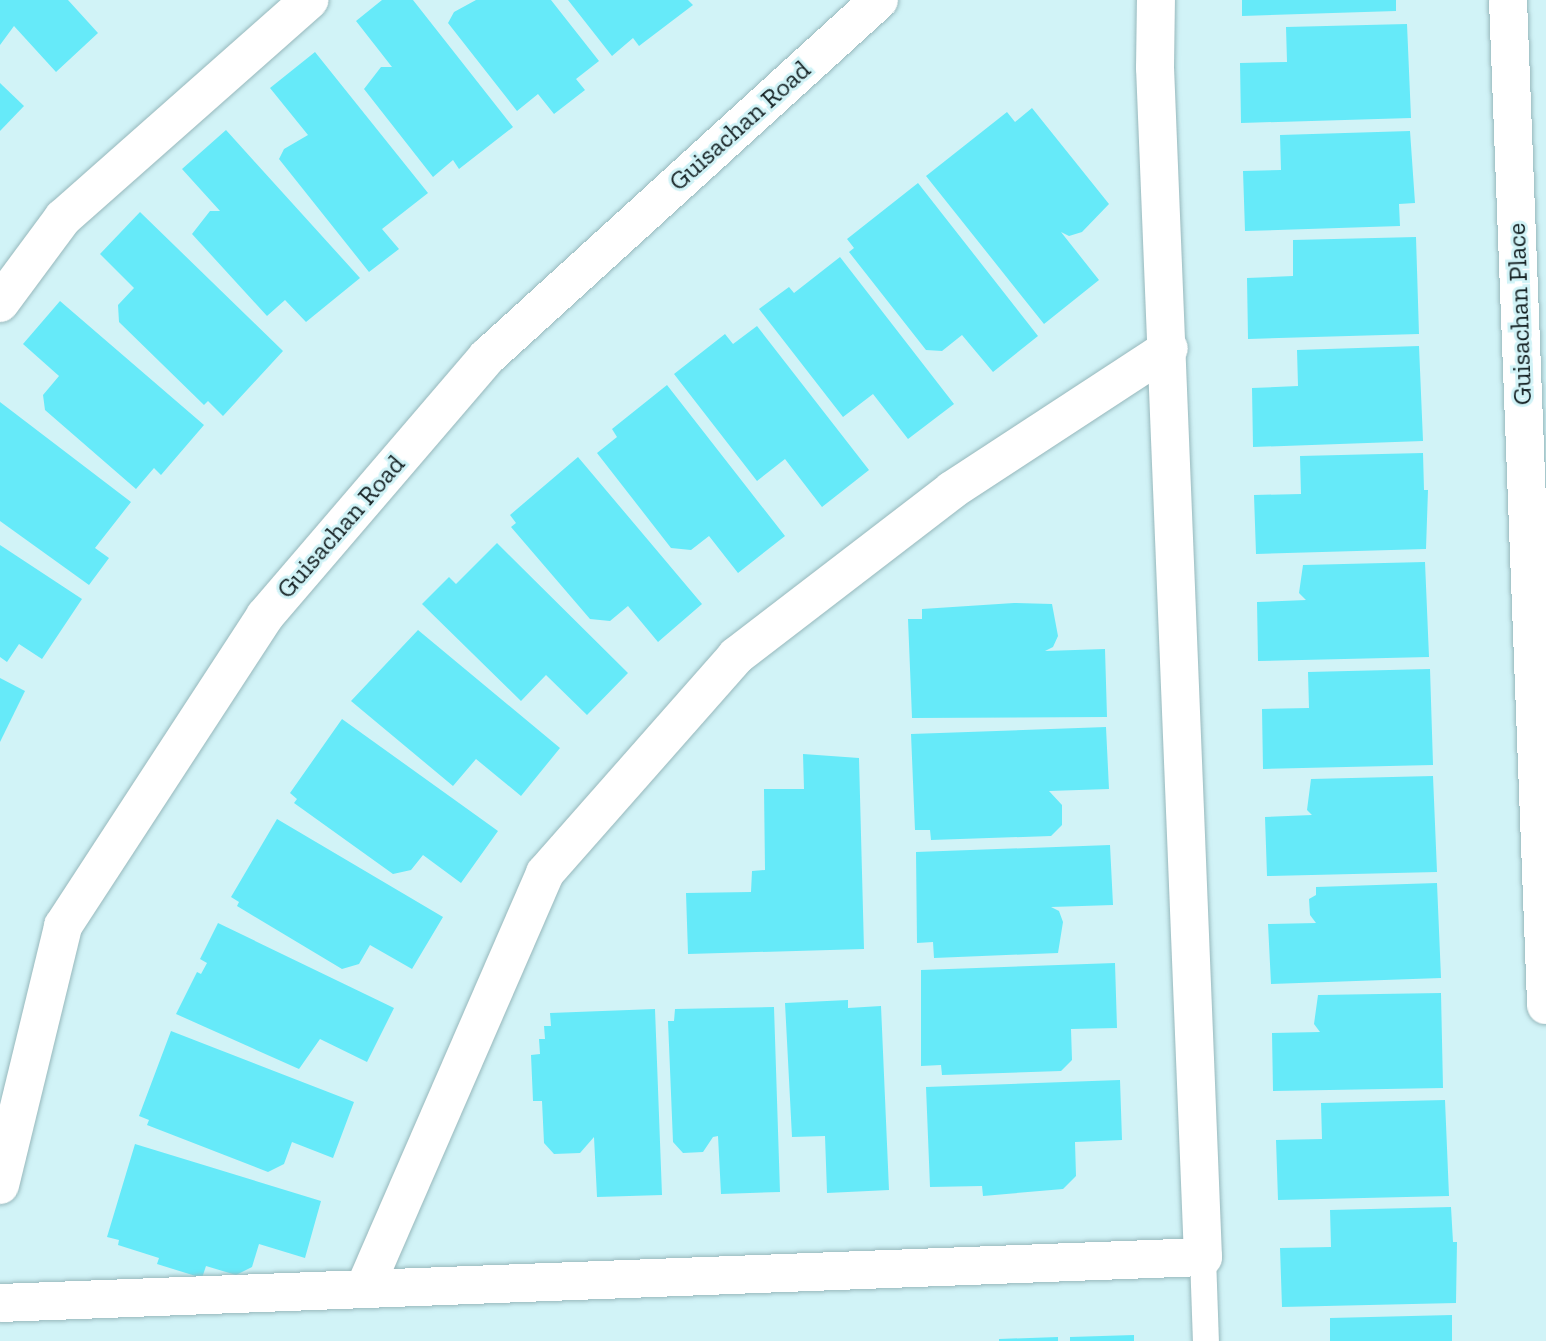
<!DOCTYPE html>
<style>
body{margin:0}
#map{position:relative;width:1546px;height:1341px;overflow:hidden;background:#d1f3f7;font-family:"Zilla Slab",serif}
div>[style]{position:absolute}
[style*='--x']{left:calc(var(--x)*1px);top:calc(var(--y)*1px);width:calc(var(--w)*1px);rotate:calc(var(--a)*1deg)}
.building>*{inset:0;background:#66eaf9}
.roads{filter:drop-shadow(0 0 2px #97b8bc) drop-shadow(0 0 2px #97b8bc)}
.service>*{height:26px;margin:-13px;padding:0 13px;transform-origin:13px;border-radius:13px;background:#fff}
.minor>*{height:38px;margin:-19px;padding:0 19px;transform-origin:19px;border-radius:19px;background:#fff}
.tertiary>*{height:38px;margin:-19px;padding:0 19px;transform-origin:19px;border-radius:19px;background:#fff}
span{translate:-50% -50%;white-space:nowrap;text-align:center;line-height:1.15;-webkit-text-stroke:6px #d1f3f7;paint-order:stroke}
.street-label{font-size:26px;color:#162224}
</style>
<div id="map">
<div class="building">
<div style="clip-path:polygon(0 0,68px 0,98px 33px,56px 72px,14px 26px,0 45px)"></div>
<div style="clip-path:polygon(382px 0,413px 0,513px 127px,459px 169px,453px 160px,433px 177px,364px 89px,381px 67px,392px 67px,356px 21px)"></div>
<div style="clip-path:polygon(476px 0,551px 0,599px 61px,576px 79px,585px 90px,554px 114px,538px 94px,517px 111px,448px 23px,454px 12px)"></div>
<div style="clip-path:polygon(568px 0,688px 0,693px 5px,639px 46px,633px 38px,612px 56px)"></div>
<div style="clip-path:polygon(1242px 0,1396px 0,1396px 11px,1242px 16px)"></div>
<div style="clip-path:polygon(1407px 24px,1411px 118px,1241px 123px,1240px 63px,1287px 62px,1286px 27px)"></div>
<div style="clip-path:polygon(315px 52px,428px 193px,382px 229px,399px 249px,369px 272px,279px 159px,284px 149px,308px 135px,270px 88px)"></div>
<div style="clip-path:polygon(0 83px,24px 106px,0 131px)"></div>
<div style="clip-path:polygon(1032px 108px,1109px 204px,1082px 232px,1069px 236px,1061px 232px,1099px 280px,1044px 324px,926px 176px,1007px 112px,1015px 122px)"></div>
<div style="clip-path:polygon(226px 130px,360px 278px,306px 322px,285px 300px,267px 316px,192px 234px,210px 211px,220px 211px,182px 169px)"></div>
<div style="clip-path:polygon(1410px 131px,1415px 203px,1399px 204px,1400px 226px,1245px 231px,1243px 171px,1281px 170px,1280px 135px)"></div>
<div style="clip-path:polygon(918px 183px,1038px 336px,993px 372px,962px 335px,942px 351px,926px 350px,849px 252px,854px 248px,847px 239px)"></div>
<div style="clip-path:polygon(140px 212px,283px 351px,223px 416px,208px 401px,204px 405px,119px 322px,118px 305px,134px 288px,100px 254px)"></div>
<div style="clip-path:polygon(1416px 237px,1419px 334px,1248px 339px,1247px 278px,1293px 276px,1293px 240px)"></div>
<div style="clip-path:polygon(840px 257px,954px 404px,908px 439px,873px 394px,843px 417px,759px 309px,789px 287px,794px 293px)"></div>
<div style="clip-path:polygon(60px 301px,204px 425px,161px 475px,154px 468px,136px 489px,45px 410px,43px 395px,59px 376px,23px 344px)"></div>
<div style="clip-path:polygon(757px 326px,869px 470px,822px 507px,785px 459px,757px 481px,674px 374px,725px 334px,733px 344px)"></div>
<div style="clip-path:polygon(1419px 346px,1423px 441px,1253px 447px,1252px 388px,1298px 386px,1297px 350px)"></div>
<div style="clip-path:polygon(667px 385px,785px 536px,738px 573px,709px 536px,691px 550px,671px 548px,597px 453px,617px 437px,612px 429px)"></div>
<div style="clip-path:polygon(0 402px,131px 502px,95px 548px,109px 558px,89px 585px,0 521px)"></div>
<div style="clip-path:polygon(1423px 453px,1424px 490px,1428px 490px,1426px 549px,1256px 554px,1254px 495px,1301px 494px,1300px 456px)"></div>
<div style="clip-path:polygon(578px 457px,702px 604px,658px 642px,628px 606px,610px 621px,590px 619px,511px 527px,516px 523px,510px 515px)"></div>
<div style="clip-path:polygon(497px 543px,628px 673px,587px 715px,546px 675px,521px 701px,422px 604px,449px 577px,456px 584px)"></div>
<div style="clip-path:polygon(0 545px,82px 599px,42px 659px,19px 644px,7px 662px,0 657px)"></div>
<div style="clip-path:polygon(1425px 562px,1429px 657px,1258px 661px,1257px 602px,1306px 600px,1299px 593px,1303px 565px)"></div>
<div style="clip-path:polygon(1014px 603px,1052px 604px,1058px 636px,1053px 647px,1045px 651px,1105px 649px,1107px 717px,912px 718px,908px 619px,922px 619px,922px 609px)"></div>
<div style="clip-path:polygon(418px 630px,560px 748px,521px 796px,476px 759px,453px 786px,351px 701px)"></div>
<div style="clip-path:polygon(1430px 669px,1433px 765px,1263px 769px,1262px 709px,1309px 708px,1308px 672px)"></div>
<div style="clip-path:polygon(0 678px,25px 691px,0 742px)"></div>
<div style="clip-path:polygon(342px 719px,498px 831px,461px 883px,423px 855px,411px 870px,393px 874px,294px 803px,297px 799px,290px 793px)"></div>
<div style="clip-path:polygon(1106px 727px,1109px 789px,1049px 791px,1062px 805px,1062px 825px,1051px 836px,931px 840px,930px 830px,915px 830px,911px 734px)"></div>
<div style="clip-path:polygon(803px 754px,859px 758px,864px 949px,688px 954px,686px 893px,751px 892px,752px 871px,765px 870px,764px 789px,804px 789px)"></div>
<div style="clip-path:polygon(1433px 776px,1437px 872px,1267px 876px,1265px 817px,1312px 815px,1307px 810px,1311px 779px)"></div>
<div style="clip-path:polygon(277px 819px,443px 917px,412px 969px,370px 945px,359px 964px,342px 969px,237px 906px,239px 902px,231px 897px)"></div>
<div style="clip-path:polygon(1110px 845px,1113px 905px,1051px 907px,1059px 911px,1063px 922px,1058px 953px,934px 958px,933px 942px,917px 943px,916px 852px)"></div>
<div style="clip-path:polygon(1437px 883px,1441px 978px,1271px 984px,1268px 924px,1316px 923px,1310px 915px,1309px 899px,1316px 895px,1316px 887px)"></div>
<div style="clip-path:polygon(218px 923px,394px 1008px,367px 1062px,320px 1039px,299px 1069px,176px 1014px,197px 972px,201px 974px,207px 963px,200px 959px)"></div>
<div style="clip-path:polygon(1115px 963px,1117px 1028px,1071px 1029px,1072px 1060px,1061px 1071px,942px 1075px,941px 1065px,921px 1066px,921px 970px)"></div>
<div style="clip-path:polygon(1441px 993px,1443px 1088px,1273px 1091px,1272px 1033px,1320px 1032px,1314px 1024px,1318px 995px)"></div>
<div style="clip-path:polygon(848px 1000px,848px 1008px,881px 1006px,889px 1190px,827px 1193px,825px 1136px,792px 1137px,785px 1003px)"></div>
<div style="clip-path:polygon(774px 1007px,780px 1192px,721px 1194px,718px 1136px,713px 1137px,703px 1152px,683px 1153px,673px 1142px,668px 1021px,674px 1021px,675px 1009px)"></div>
<div style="clip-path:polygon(655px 1009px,662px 1195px,597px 1197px,594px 1137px,580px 1153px,554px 1154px,544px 1143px,542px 1101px,533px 1101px,531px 1055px,540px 1054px,539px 1039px,545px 1039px,544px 1026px,551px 1026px,550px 1013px)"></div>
<div style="clip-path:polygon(171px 1031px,354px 1102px,333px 1158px,292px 1142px,284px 1164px,268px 1172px,147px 1125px,149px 1120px,139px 1116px)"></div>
<div style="clip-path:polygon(1120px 1080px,1122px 1140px,1075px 1142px,1076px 1176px,1063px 1189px,983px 1196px,982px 1186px,930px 1187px,926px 1087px)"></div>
<div style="clip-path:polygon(1445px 1100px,1449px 1196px,1278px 1200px,1276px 1140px,1322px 1139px,1321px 1103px)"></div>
<div style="clip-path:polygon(135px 1144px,321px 1201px,305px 1258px,259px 1244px,252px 1267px,236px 1275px,206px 1266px,202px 1278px,157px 1264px,159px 1258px,118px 1245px,119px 1240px,107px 1237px)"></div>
<div style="clip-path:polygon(1451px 1207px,1453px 1242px,1457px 1242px,1456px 1303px,1282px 1307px,1280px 1248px,1331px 1247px,1330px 1210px)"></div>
<div style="clip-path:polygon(1452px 1315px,1452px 1341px,1330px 1341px,1330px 1318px)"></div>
<div style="clip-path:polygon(1134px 1335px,1134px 1341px,1070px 1341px,1070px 1337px)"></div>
<div style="clip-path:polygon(1058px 1337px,1058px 1341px,999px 1341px,999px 1339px)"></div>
</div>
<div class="roads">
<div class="service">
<div style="--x:1203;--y:1257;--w:84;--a:88"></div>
</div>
<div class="minor">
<div style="--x:1508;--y:0;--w:1006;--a:87.83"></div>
<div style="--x:0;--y:303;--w:106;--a:-53.5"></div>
<div style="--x:63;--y:218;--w:329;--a:-41.5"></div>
<div style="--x:366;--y:1285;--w:449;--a:-66.5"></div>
<div style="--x:545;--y:873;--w:289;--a:-48.6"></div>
<div style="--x:736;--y:656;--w:272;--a:-37.5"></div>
<div style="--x:952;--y:490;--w:259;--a:-33.2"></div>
<div style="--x:0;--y:1303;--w:1204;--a:-2.19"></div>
<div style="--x:1203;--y:1257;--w:1190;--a:-92.31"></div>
<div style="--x:1155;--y:68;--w:68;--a:-89.2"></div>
</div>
<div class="tertiary">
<div style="--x:0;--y:1185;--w:267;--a:-76.3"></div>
<div style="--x:63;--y:926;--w:370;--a:-56.9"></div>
<div style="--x:265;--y:616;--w:341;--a:-49.4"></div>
<div style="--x:487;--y:357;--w:530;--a:-42.32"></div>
</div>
</div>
<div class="street-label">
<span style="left:740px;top:126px;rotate:-42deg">Guisachan Road</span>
<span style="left:1520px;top:314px;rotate:-92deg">Guisachan Place</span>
<span style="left:341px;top:527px;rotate:-49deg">Guisachan Road</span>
</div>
</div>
